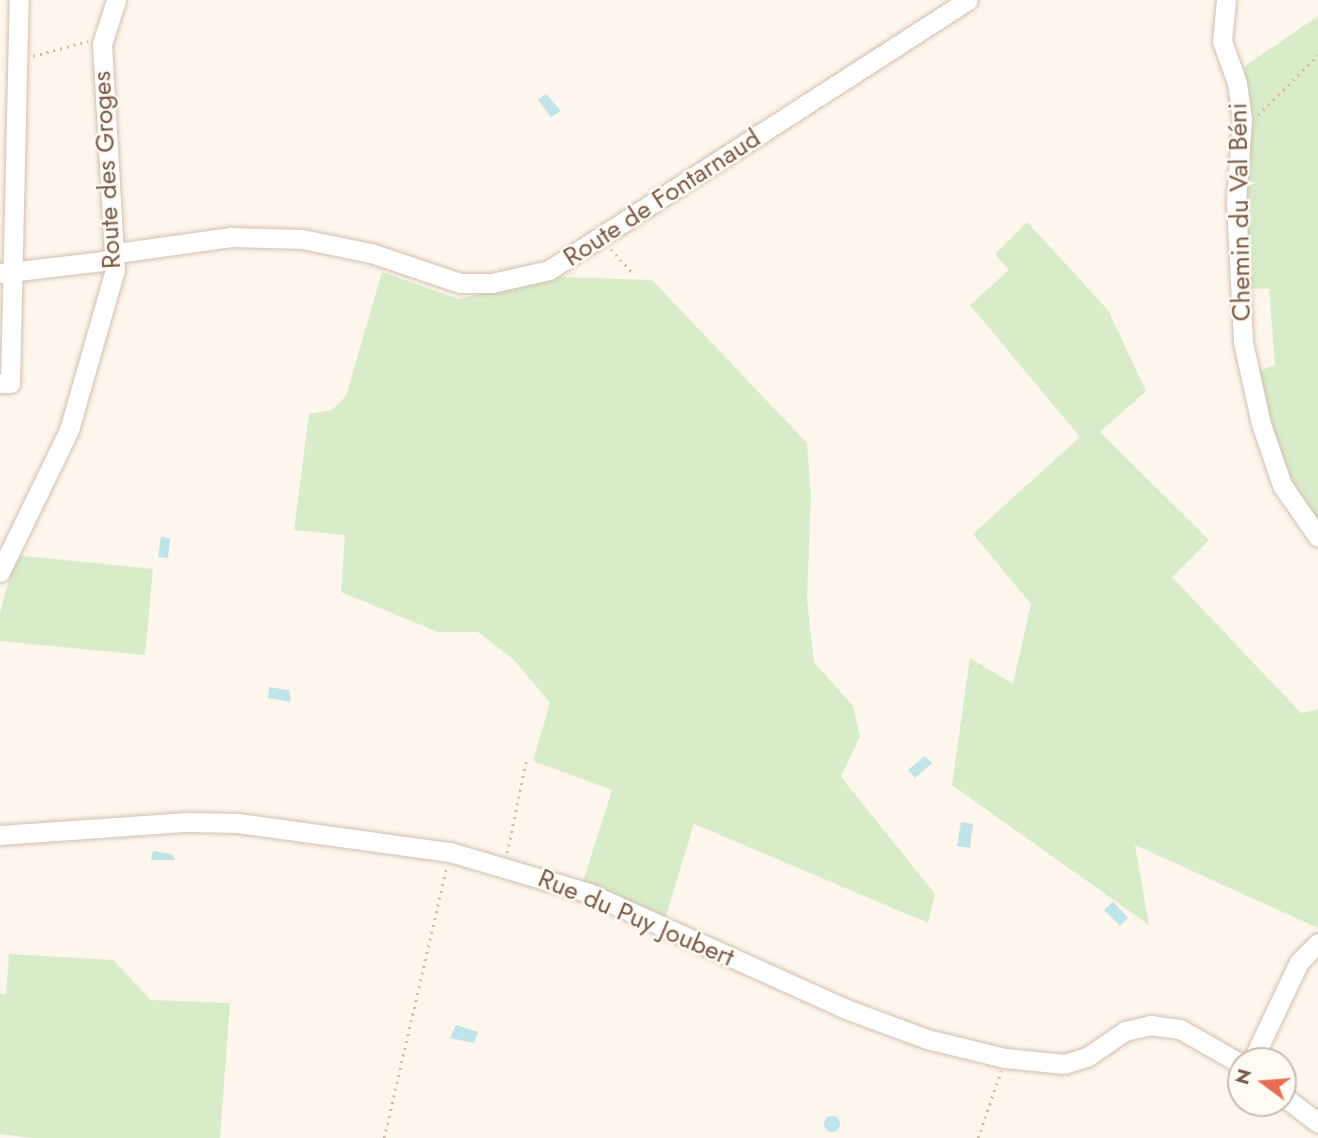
<!DOCTYPE html>
<meta charset="utf-8">
<style>
body{margin:0}
#map{position:relative;width:1318px;height:1138px;overflow:hidden;background:#fdf6ec;font-family:Jost,sans-serif}
div>[style]{position:absolute}
[style*='--x']{left:calc(var(--x)*1px);top:calc(var(--y)*1px);width:calc(var(--w)*1px);rotate:calc(var(--a)*1deg)}
.green>*{inset:0;background:#d8ecc9}
.water>*{inset:0;background:#bfe3e8}
.round{border-radius:50%}
.path>*{height:2.5px;margin-top:-1.25px;transform-origin:0;background:repeating-linear-gradient(90deg,#d9b8a5 0 2px,transparent 0 7px)}
.roads{filter:drop-shadow(0 0 2px #d1beb0) drop-shadow(0 0 2px #d1beb0)}
.minor>*{height:19px;margin:-9.5px;padding:0 9.5px;transform-origin:9.5px;border-radius:9.5px;background:#fff}
span{translate:-50% -50%;white-space:nowrap;text-align:center;line-height:1.15;-webkit-text-stroke:5px #fffaf3;paint-order:stroke}
.street-label{font-size:26px;color:#7a5c4d}
.north{position:absolute;left:1227px;top:1047px;width:70px;height:70px;box-sizing:border-box;background:#fffaf3;border:2px solid #cabbb1;border-radius:50%;rotate:286deg;font-size:19px;font-weight:700;line-height:28px;text-align:center;color:#7a5c4d}
.north::after{content:'';display:block;margin:auto;width:24px;height:32px;background:#e76f51;clip-path:polygon(50% 0,100% 100%,50% 72%,0 100%)}
</style>
<div id="map">
<div class="green">
<div style="clip-path:polygon(1318px 16px,1318px 525px,1287px 486px,1253px 373px,1275px 365px,1269px 289px,1242px 288px,1245px 66px)"></div>
<div style="clip-path:polygon(1027px 222px,1108px 310px,1146px 391px,1100px 432px,1209px 540px,1172px 577px,1301px 713px,1318px 709px,1318px 928px,1135px 845px,1149px 925px,952px 785px,970px 658px,1013px 684px,1031px 604px,973px 534px,1080px 437px,970px 305px,1009px 270px,995px 254px)"></div>
<div style="clip-path:polygon(382px 272px,458px 299px,560px 277px,652px 280px,807px 443px,811px 496px,807px 600px,814px 662px,853px 706px,860px 736px,841px 777px,935px 894px,928px 923px,694px 824px,665px 919px,583px 882px,612px 790px,533px 761px,550px 703px,514px 660px,478px 632px,438px 632px,341px 592px,345px 535px,294px 530px,309px 414px,332px 410px,346px 396px)"></div>
<div style="clip-path:polygon(15px 555px,153px 569px,145px 655px,0 641px,0 614px)"></div>
<div style="clip-path:polygon(9px 954px,113px 960px,151px 1000px,230px 1003px,220px 1138px,32px 1138px,0 1134px,0 994px,6px 994px)"></div>
</div>
<div class="water">
<div style="clip-path:polygon(546px 94px,561px 111px,551px 117px,538px 100px)"></div>
<div style="clip-path:polygon(161px 536px,170px 539px,168px 558px,158px 557px)"></div>
<div style="clip-path:polygon(269px 687px,289px 690px,291px 702px,268px 698px)"></div>
<div style="clip-path:polygon(925px 756px,932px 763px,915px 778px,908px 770px)"></div>
<div style="clip-path:polygon(961px 822px,973px 824px,970px 848px,957px 846px)"></div>
<div style="clip-path:polygon(153px 851px,172px 854px,175px 860px,151px 860px)"></div>
<div style="clip-path:polygon(1113px 902px,1128px 918px,1120px 926px,1104px 910px)"></div>
<div style="clip-path:polygon(456px 1025px,478px 1032px,474px 1043px,450px 1038px)"></div>
<div class="round" style="left:824px;top:1116px;width:16px;height:16px"></div>
</div>
<div class="path">
<div style="--x:33;--y:56;--w:57;--a:-15.3"></div>
<div style="--x:1258;--y:115;--w:85;--a:-45"></div>
<div style="--x:611;--y:249;--w:30;--a:48"></div>
<div style="--x:507;--y:853;--w:94;--a:-78.3"></div>
<div style="--x:384;--y:1138;--w:279;--a:-77"></div>
<div style="--x:978;--y:1138;--w:71;--a:-71.1"></div>
</div>
<div class="roads">
<div class="minor">
<div style="--x:1226;--y:0;--w:41;--a:95.6"></div>
<div style="--x:1222;--y:41;--w:45;--a:70.3"></div>
<div style="--x:1237;--y:83;--w:37;--a:82"></div>
<div style="--x:1242;--y:120;--w:82;--a:94.2"></div>
<div style="--x:1236;--y:202;--w:140;--a:87.1"></div>
<div style="--x:1243;--y:342;--w:84;--a:77.6"></div>
<div style="--x:1261;--y:424;--w:65;--a:71"></div>
<div style="--x:1282;--y:485;--w:63;--a:55.3"></div>
<div style="--x:117;--y:253;--w:115;--a:-8"></div>
<div style="--x:231;--y:237;--w:71;--a:1.6"></div>
<div style="--x:302;--y:239;--w:70;--a:11.5"></div>
<div style="--x:371;--y:253;--w:94;--a:18.6"></div>
<div style="--x:460;--y:283;--w:32;--a:0"></div>
<div style="--x:492;--y:283;--w:58;--a:-12.8"></div>
<div style="--x:549;--y:270;--w:498;--a:-32.8"></div>
<div style="--x:1;--y:273;--w:103;--a:-6.7"></div>
<div style="--x:0;--y:383;--w:10;--a:0"></div>
<div style="--x:10;--y:383;--w:383;--a:-88.7"></div>
<div style="--x:0;--y:572;--w:158;--a:-64.1"></div>
<div style="--x:69;--y:430;--w:166;--a:-74"></div>
<div style="--x:115;--y:270;--w:226;--a:-93.3"></div>
<div style="--x:102;--y:44;--w:46;--a:-72.3"></div>
<div style="--x:0;--y:835;--w:188;--a:-4"></div>
<div style="--x:188;--y:822;--w:50;--a:1.1"></div>
<div style="--x:238;--y:823;--w:214;--a:7.8"></div>
<div style="--x:450;--y:852;--w:145;--a:16.4"></div>
<div style="--x:589;--y:893;--w:282;--a:24.3"></div>
<div style="--x:846;--y:1009;--w:86;--a:20.3"></div>
<div style="--x:927;--y:1039;--w:80;--a:13.7"></div>
<div style="--x:1005;--y:1058;--w:59;--a:5.8"></div>
<div style="--x:1064;--y:1064;--w:24;--a:-17"></div>
<div style="--x:1087;--y:1057;--w:46;--a:-34.4"></div>
<div style="--x:1125;--y:1031;--w:26;--a:-13"></div>
<div style="--x:1150;--y:1025;--w:30;--a:8"></div>
<div style="--x:1180;--y:1029;--w:70;--a:29.8"></div>
<div style="--x:1252;--y:1061;--w:110;--a:-64.6"></div>
<div style="--x:1299;--y:962;--w:27;--a:-45"></div>
<div style="--x:1283;--y:1096;--w:44;--a:37.6"></div>
</div>
</div>
<div class="street-label">
<span style="left:107px;top:170px;rotate:-93deg">Route des Groges</span>
<span style="left:662px;top:198px;rotate:-33deg">Route de Fontarnaud</span>
<span style="left:1240px;top:212px;rotate:-91deg">Chemin du Val Béni</span>
<span style="left:636px;top:918px;rotate:23deg">Rue du Puy Joubert</span>
</div>
<div class="north">N</div>
</div>
